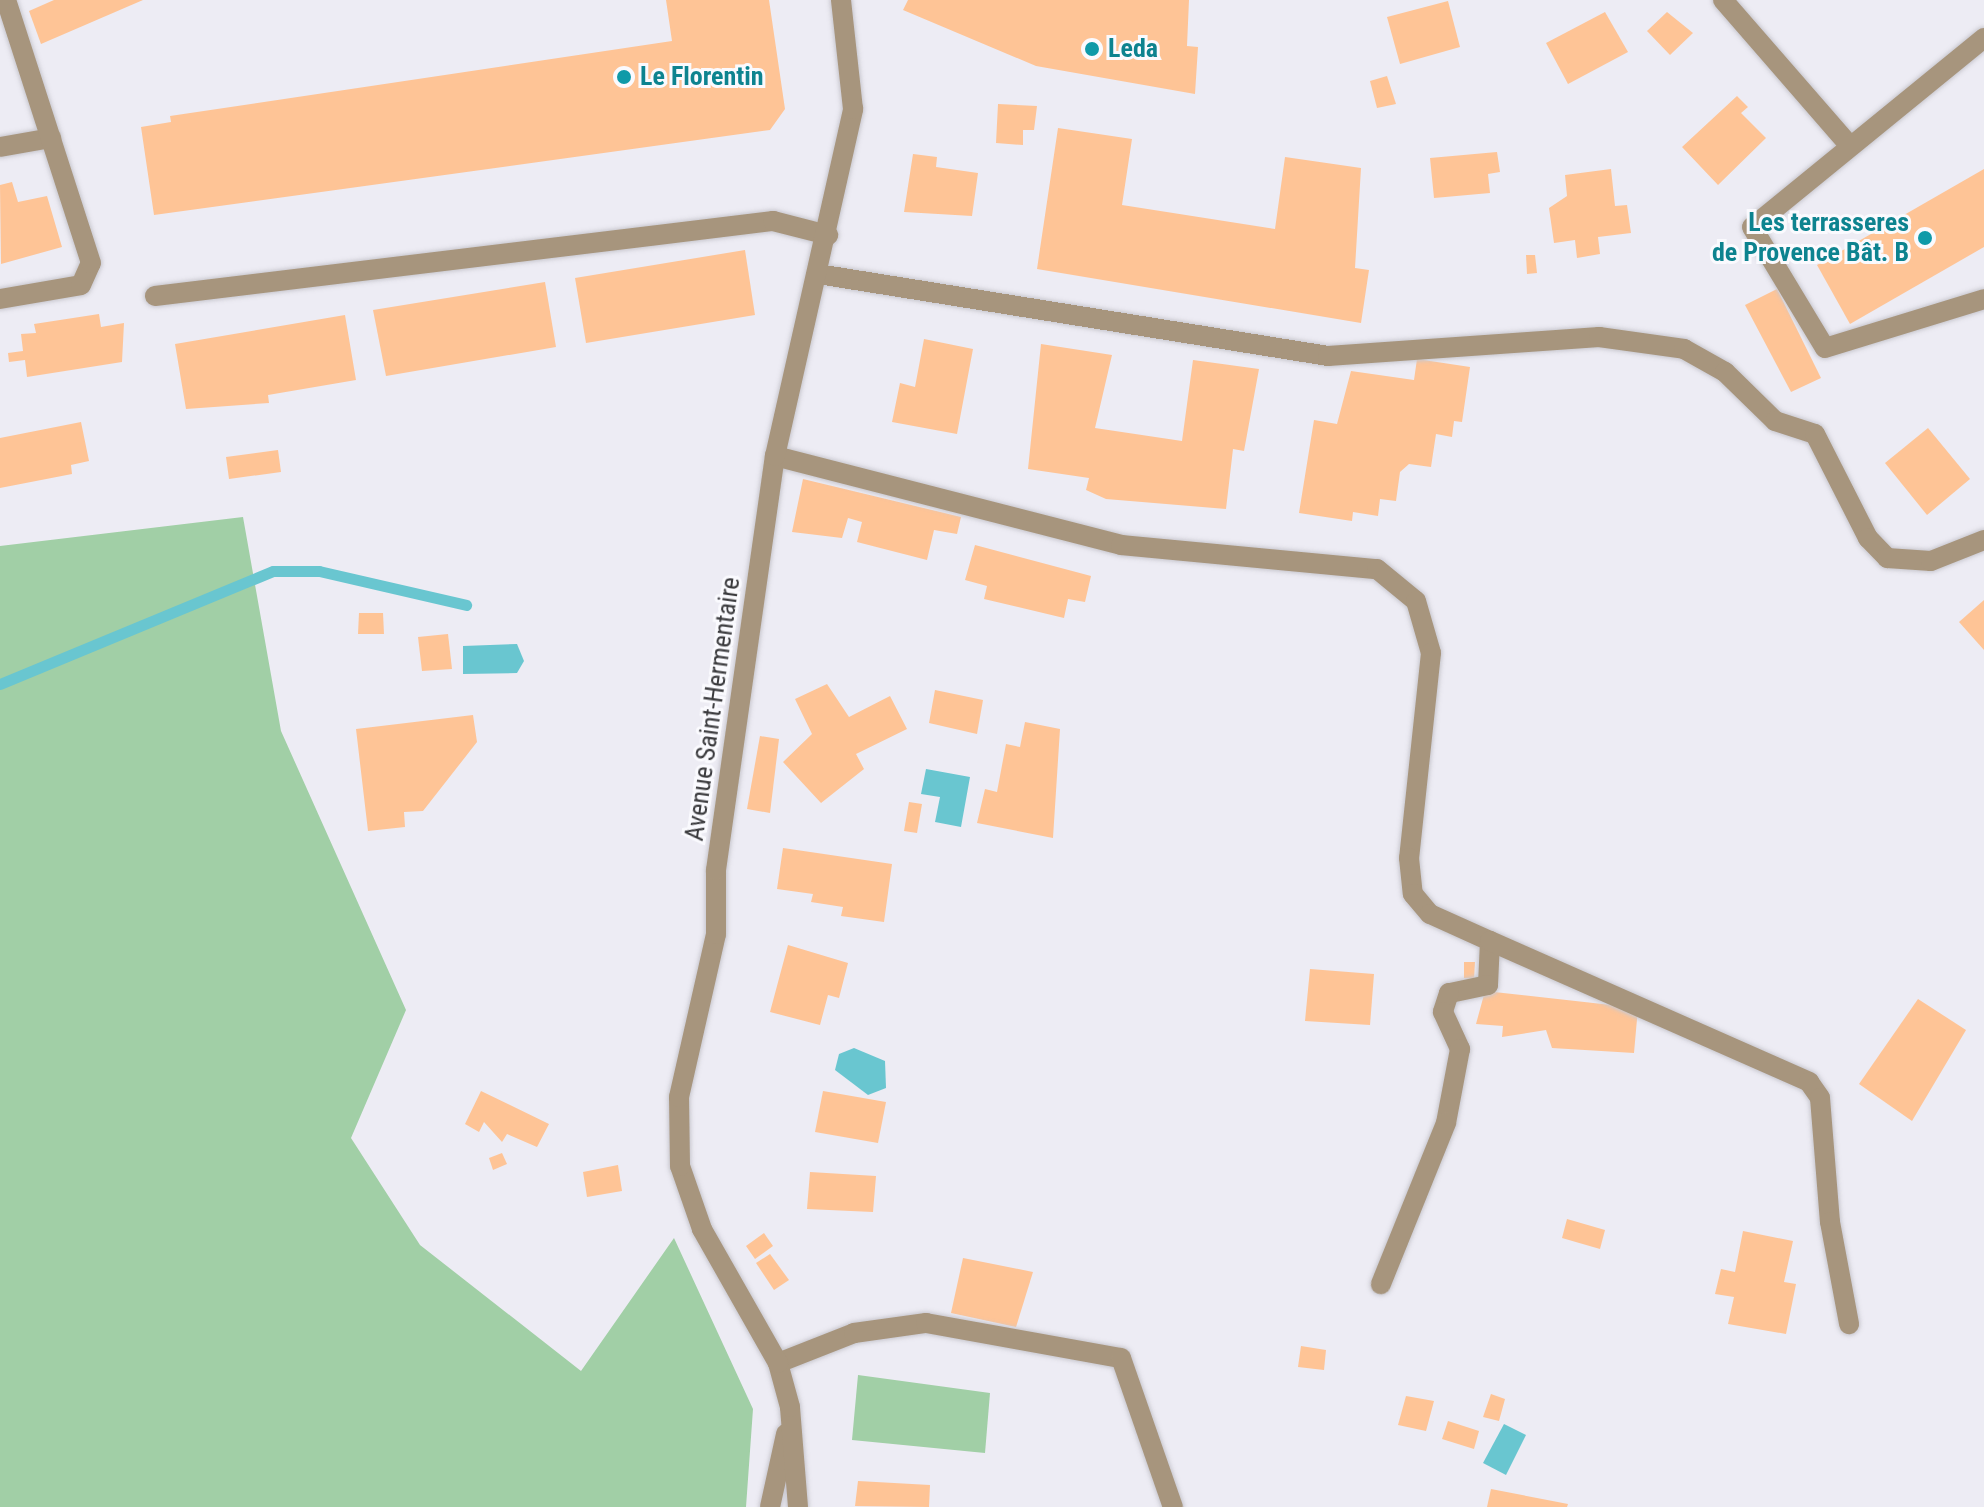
<!DOCTYPE html>
<meta charset="utf-8">
<style>
body{margin:0}
#map{position:relative;width:1984px;height:1507px;overflow:hidden;background:#edecf4;font-family:"Roboto Condensed",sans-serif}
div>[style]{position:absolute}
[style*='--x']{left:calc(var(--x)*1px);top:calc(var(--y)*1px);width:calc(var(--w)*1px);rotate:calc(var(--a)*1deg)}
.green>*{inset:0;background:#a1cfa6}
.water>*{inset:0;background:#69c6d0}
.stream>*{height:11px;margin:-5.5px;padding:0 5.5px;transform-origin:5.5px;border-radius:5.5px;background:#69c6d0}
.building>*{inset:0;background:#fec496}
.roads{filter:drop-shadow(0 0 2px #c9c8cf) drop-shadow(0 0 2px #c9c8cf)}
.minor>*{height:20px;margin:-10px;padding:0 10px;transform-origin:10px;border-radius:10px;background:#a7957d}
.dots>*{width:22px;height:22px;translate:-50% -50%;box-sizing:border-box;border:4px solid #fafafe;border-radius:50%}
span{translate:-50% -50%;white-space:nowrap;text-align:center;line-height:1.15;-webkit-text-stroke:6px #fafafe;paint-order:stroke}
.culture-label{font-size:26px;color:#0d838f;font-weight:700}
.left{translate:0 -50%;text-align:left}
.right{translate:-100% -50%;text-align:right}
.street-label{font-size:26px;color:#3a3a3d}
</style>
<div id="map">
<div class="green">
<div style="clip-path:polygon(243px 517px,281px 731px,406px 1010px,351px 1138px,420px 1245px,581px 1371px,674px 1238px,753px 1409px,746px 1507px,0 1507px,0 546px)"></div>
<div style="clip-path:polygon(858px 1375px,990px 1393px,985px 1453px,852px 1440px)"></div>
</div>
<div class="water">
<div style="clip-path:polygon(517px 644px,524px 661px,517px 673px,463px 674px,463px 646px)"></div>
<div style="clip-path:polygon(926px 769px,970px 777px,961px 827px,935px 822px,940px 797px,921px 794px)"></div>
<div style="clip-path:polygon(854px 1048px,885px 1061px,886px 1088px,868px 1095px,835px 1070px,839px 1054px)"></div>
<div style="clip-path:polygon(1504px 1424px,1526px 1435px,1506px 1475px,1483px 1463px)"></div>
</div>
<div class="stream">
<div style="--x:0;--y:684;--w:295;--a:-22.5"></div>
<div style="--x:273;--y:571;--w:46;--a:0"></div>
<div style="--x:319;--y:571;--w:151;--a:13"></div>
</div>
<div class="building">
<div style="clip-path:polygon(54px 0,143px 0,41px 44px,29px 11px)"></div>
<div style="clip-path:polygon(666px 0,769px 0,785px 109px,770px 130px,154px 215px,141px 127px,171px 122px,170px 116px,672px 41px)"></div>
<div style="clip-path:polygon(908px 0,1189px 0,1187px 46px,1198px 47px,1195px 94px,1036px 66px,903px 10px)"></div>
<div style="clip-path:polygon(1448px 1px,1460px 47px,1400px 64px,1387px 17px)"></div>
<div style="clip-path:polygon(1605px 12px,1628px 52px,1568px 84px,1546px 43px)"></div>
<div style="clip-path:polygon(1667px 12px,1693px 33px,1670px 55px,1647px 31px)"></div>
<div style="clip-path:polygon(1387px 76px,1396px 104px,1377px 108px,1370px 81px)"></div>
<div style="clip-path:polygon(1737px 96px,1748px 107px,1741px 113px,1766px 138px,1718px 185px,1682px 147px)"></div>
<div style="clip-path:polygon(998px 104px,1037px 106px,1034px 130px,1023px 130px,1023px 145px,996px 143px)"></div>
<div style="clip-path:polygon(1058px 128px,1132px 139px,1122px 205px,1275px 229px,1285px 157px,1361px 168px,1355px 268px,1369px 270px,1361px 323px,1037px 269px)"></div>
<div style="clip-path:polygon(1497px 152px,1500px 172px,1488px 174px,1490px 193px,1434px 198px,1430px 158px)"></div>
<div style="clip-path:polygon(913px 154px,937px 157px,936px 167px,978px 173px,972px 216px,904px 212px)"></div>
<div style="clip-path:polygon(1611px 169px,1615px 206px,1627px 205px,1631px 233px,1598px 237px,1600px 254px,1577px 258px,1575px 240px,1554px 243px,1549px 208px,1567px 196px,1565px 175px)"></div>
<div style="clip-path:polygon(1984px 169px,1984px 247px,1850px 324px,1817px 265px)"></div>
<div style="clip-path:polygon(12px 182px,18px 202px,47px 196px,62px 247px,1px 264px,0 185px)"></div>
<div style="clip-path:polygon(745px 250px,755px 315px,586px 343px,575px 278px)"></div>
<div style="clip-path:polygon(1526px 255px,1535px 255px,1537px 273px,1527px 274px)"></div>
<div style="clip-path:polygon(545px 282px,556px 347px,386px 376px,373px 310px)"></div>
<div style="clip-path:polygon(1777px 289px,1821px 378px,1791px 392px,1745px 305px)"></div>
<div style="clip-path:polygon(99px 314px,101px 327px,124px 323px,122px 362px,27px 377px,25px 360px,9px 362px,8px 353px,23px 351px,21px 334px,36px 333px,34px 324px)"></div>
<div style="clip-path:polygon(345px 315px,356px 380px,268px 395px,269px 403px,186px 409px,175px 344px)"></div>
<div style="clip-path:polygon(924px 339px,973px 349px,957px 434px,892px 422px,900px 383px,915px 387px)"></div>
<div style="clip-path:polygon(1041px 344px,1112px 355px,1095px 428px,1182px 441px,1193px 360px,1259px 369px,1244px 451px,1233px 449px,1226px 509px,1106px 499px,1086px 490px,1089px 478px,1028px 469px)"></div>
<div style="clip-path:polygon(1417px 359px,1470px 367px,1462px 422px,1454px 421px,1452px 437px,1436px 434px,1431px 467px,1409px 464px,1400px 472px,1396px 501px,1380px 499px,1378px 516px,1353px 512px,1352px 521px,1299px 513px,1314px 420px,1337px 424px,1351px 371px,1414px 380px)"></div>
<div style="clip-path:polygon(81px 422px,89px 461px,71px 465px,72px 474px,0 488px,0 438px)"></div>
<div style="clip-path:polygon(1928px 428px,1970px 479px,1927px 515px,1885px 463px)"></div>
<div style="clip-path:polygon(278px 450px,281px 472px,229px 479px,226px 457px)"></div>
<div style="clip-path:polygon(803px 479px,961px 517px,957px 534px,934px 530px,927px 560px,857px 542px,862px 522px,848px 518px,842px 538px,792px 532px)"></div>
<div style="clip-path:polygon(975px 545px,1091px 576px,1085px 602px,1068px 599px,1064px 618px,984px 599px,987px 586px,965px 580px)"></div>
<div style="clip-path:polygon(1984px 600px,1984px 650px,1959px 622px)"></div>
<div style="clip-path:polygon(359px 613px,383px 613px,384px 634px,358px 634px)"></div>
<div style="clip-path:polygon(448px 634px,452px 669px,422px 671px,418px 637px)"></div>
<div style="clip-path:polygon(827px 684px,849px 717px,890px 696px,907px 729px,856px 754px,864px 769px,821px 803px,783px 762px,812px 734px,795px 699px)"></div>
<div style="clip-path:polygon(935px 690px,983px 700px,977px 734px,929px 723px)"></div>
<div style="clip-path:polygon(473px 715px,477px 742px,423px 811px,404px 812px,405px 827px,368px 831px,356px 729px)"></div>
<div style="clip-path:polygon(1025px 722px,1060px 729px,1053px 838px,977px 823px,985px 789px,997px 792px,1006px 744px,1020px 747px)"></div>
<div style="clip-path:polygon(760px 736px,779px 739px,770px 813px,747px 809px)"></div>
<div style="clip-path:polygon(909px 802px,922px 804px,917px 833px,904px 831px)"></div>
<div style="clip-path:polygon(783px 848px,892px 864px,884px 922px,841px 916px,843px 907px,811px 902px,813px 894px,777px 889px)"></div>
<div style="clip-path:polygon(788px 945px,848px 963px,839px 998px,828px 995px,820px 1025px,770px 1012px)"></div>
<div style="clip-path:polygon(1464px 962px,1475px 962px,1474px 979px,1464px 978px)"></div>
<div style="clip-path:polygon(1310px 969px,1374px 974px,1370px 1025px,1305px 1021px)"></div>
<div style="clip-path:polygon(1485px 991px,1638px 1008px,1634px 1053px,1552px 1048px,1546px 1030px,1502px 1037px,1503px 1026px,1476px 1024px)"></div>
<div style="clip-path:polygon(1918px 999px,1966px 1030px,1912px 1121px,1859px 1084px)"></div>
<div style="clip-path:polygon(481px 1091px,549px 1124px,537px 1147px,507px 1134px,502px 1142px,484px 1122px,479px 1132px,465px 1124px)"></div>
<div style="clip-path:polygon(823px 1091px,886px 1102px,878px 1143px,815px 1132px)"></div>
<div style="clip-path:polygon(502px 1153px,507px 1164px,493px 1170px,489px 1158px)"></div>
<div style="clip-path:polygon(618px 1165px,622px 1191px,587px 1197px,583px 1172px)"></div>
<div style="clip-path:polygon(810px 1172px,876px 1176px,873px 1212px,807px 1209px)"></div>
<div style="clip-path:polygon(1567px 1219px,1605px 1230px,1600px 1249px,1562px 1238px)"></div>
<div style="clip-path:polygon(1743px 1231px,1793px 1241px,1784px 1282px,1796px 1284px,1786px 1334px,1728px 1324px,1734px 1297px,1715px 1294px,1721px 1269px,1735px 1272px)"></div>
<div style="clip-path:polygon(764px 1233px,773px 1246px,755px 1259px,746px 1246px)"></div>
<div style="clip-path:polygon(770px 1254px,789px 1280px,774px 1290px,756px 1263px)"></div>
<div style="clip-path:polygon(963px 1258px,1033px 1272px,1016px 1327px,951px 1313px)"></div>
<div style="clip-path:polygon(1301px 1346px,1326px 1350px,1324px 1370px,1298px 1367px)"></div>
<div style="clip-path:polygon(1491px 1394px,1505px 1399px,1499px 1421px,1483px 1417px)"></div>
<div style="clip-path:polygon(1406px 1396px,1434px 1401px,1426px 1431px,1398px 1425px)"></div>
<div style="clip-path:polygon(1448px 1421px,1479px 1431px,1474px 1449px,1442px 1439px)"></div>
<div style="clip-path:polygon(858px 1481px,930px 1485px,929px 1507px,855px 1506px)"></div>
<div style="clip-path:polygon(1491px 1489px,1568px 1504px,1567px 1507px,1487px 1507px)"></div>
</div>
<div class="roads">
<div class="minor">
<div style="--x:1723;--y:0;--w:192;--a:49"></div>
<div style="--x:1984;--y:38;--w:299;--a:140.8"></div>
<div style="--x:1752;--y:227;--w:141;--a:58.9"></div>
<div style="--x:1825;--y:348;--w:166;--a:-17.1"></div>
<div style="--x:0;--y:147;--w:52;--a:-10"></div>
<div style="--x:818;--y:274;--w:517;--a:9.13"></div>
<div style="--x:1328;--y:356;--w:272;--a:-4"></div>
<div style="--x:1599;--y:337;--w:86;--a:8"></div>
<div style="--x:1684;--y:349;--w:47;--a:29.3"></div>
<div style="--x:1725;--y:372;--w:70;--a:44.4"></div>
<div style="--x:1775;--y:421;--w:42;--a:18"></div>
<div style="--x:1815;--y:434;--w:117;--a:63"></div>
<div style="--x:1868;--y:538;--w:28;--a:46"></div>
<div style="--x:1887;--y:558;--w:44;--a:3.9"></div>
<div style="--x:1931;--y:561;--w:57;--a:-21.6"></div>
<div style="--x:155;--y:296;--w:623;--a:-6.92"></div>
<div style="--x:773;--y:221;--w:57;--a:14.3"></div>
<div style="--x:0;--y:299;--w:82;--a:-9.8"></div>
<div style="--x:81;--y:285;--w:24;--a:-66"></div>
<div style="--x:91;--y:263;--w:276;--a:-107.9"></div>
<div style="--x:775;--y:456;--w:357;--a:14.4"></div>
<div style="--x:1121;--y:545;--w:257;--a:5.4"></div>
<div style="--x:1377;--y:569;--w:50;--a:39.4"></div>
<div style="--x:1416;--y:601;--w:54;--a:73.9"></div>
<div style="--x:1431;--y:653;--w:206;--a:96.1"></div>
<div style="--x:1409;--y:858;--w:36;--a:84"></div>
<div style="--x:1413;--y:894;--w:26;--a:50"></div>
<div style="--x:1430;--y:914;--w:66;--a:24.2"></div>
<div style="--x:1490;--y:941;--w:44;--a:92.6"></div>
<div style="--x:1488;--y:985;--w:40;--a:168"></div>
<div style="--x:1449;--y:993;--w:20;--a:108"></div>
<div style="--x:1443;--y:1012;--w:41;--a:65.3"></div>
<div style="--x:1460;--y:1049;--w:75;--a:100.7"></div>
<div style="--x:1446;--y:1123;--w:174;--a:112"></div>
<div style="--x:1490;--y:941;--w:349;--a:23.8"></div>
<div style="--x:1809;--y:1082;--w:19;--a:55"></div>
<div style="--x:1820;--y:1098;--w:124;--a:85.4"></div>
<div style="--x:1830;--y:1222;--w:104;--a:79.4"></div>
<div style="--x:778;--y:1363;--w:82;--a:-21.5"></div>
<div style="--x:854;--y:1333;--w:73;--a:-7.9"></div>
<div style="--x:926;--y:1323;--w:198;--a:10.2"></div>
<div style="--x:1121;--y:1358;--w:158;--a:70.8"></div>
<div style="--x:770;--y:1507;--w:75;--a:-77.6"></div>
<div style="--x:798;--y:1507;--w:100;--a:-94.6"></div>
<div style="--x:790;--y:1407;--w:46;--a:-105.3"></div>
<div style="--x:778;--y:1363;--w:154;--a:-119.6"></div>
<div style="--x:702;--y:1229;--w:67;--a:-109.2"></div>
<div style="--x:680;--y:1166;--w:69;--a:-90.8"></div>
<div style="--x:679;--y:1097;--w:167;--a:-77.2"></div>
<div style="--x:716;--y:934;--w:64;--a:-90"></div>
<div style="--x:716;--y:870;--w:418;--a:-81.9"></div>
<div style="--x:775;--y:456;--w:356;--a:-77.3"></div>
<div style="--x:853;--y:109;--w:110;--a:-96.3"></div>
</div>
</div>
<div class="dots">
<div style="left:1092px;top:49px;background:#0f9aa8"></div>
<div style="left:624px;top:77px;background:#0f9aa8"></div>
<div style="left:1925px;top:238px;background:#0f9aa8"></div>
</div>
<div class="culture-label">
<span class="left" style="left:1108px;top:49px">Leda</span>
<span class="left" style="left:640px;top:77px">Le Florentin</span>
<span class="right" style="left:1909px;top:238px">Les terrasseres<br>de Provence Bât. B</span>
</div>
<div class="street-label">
<span style="left:713px;top:709px;rotate:-82deg">Avenue Saint-Hermentaire</span>
</div>
</div>
